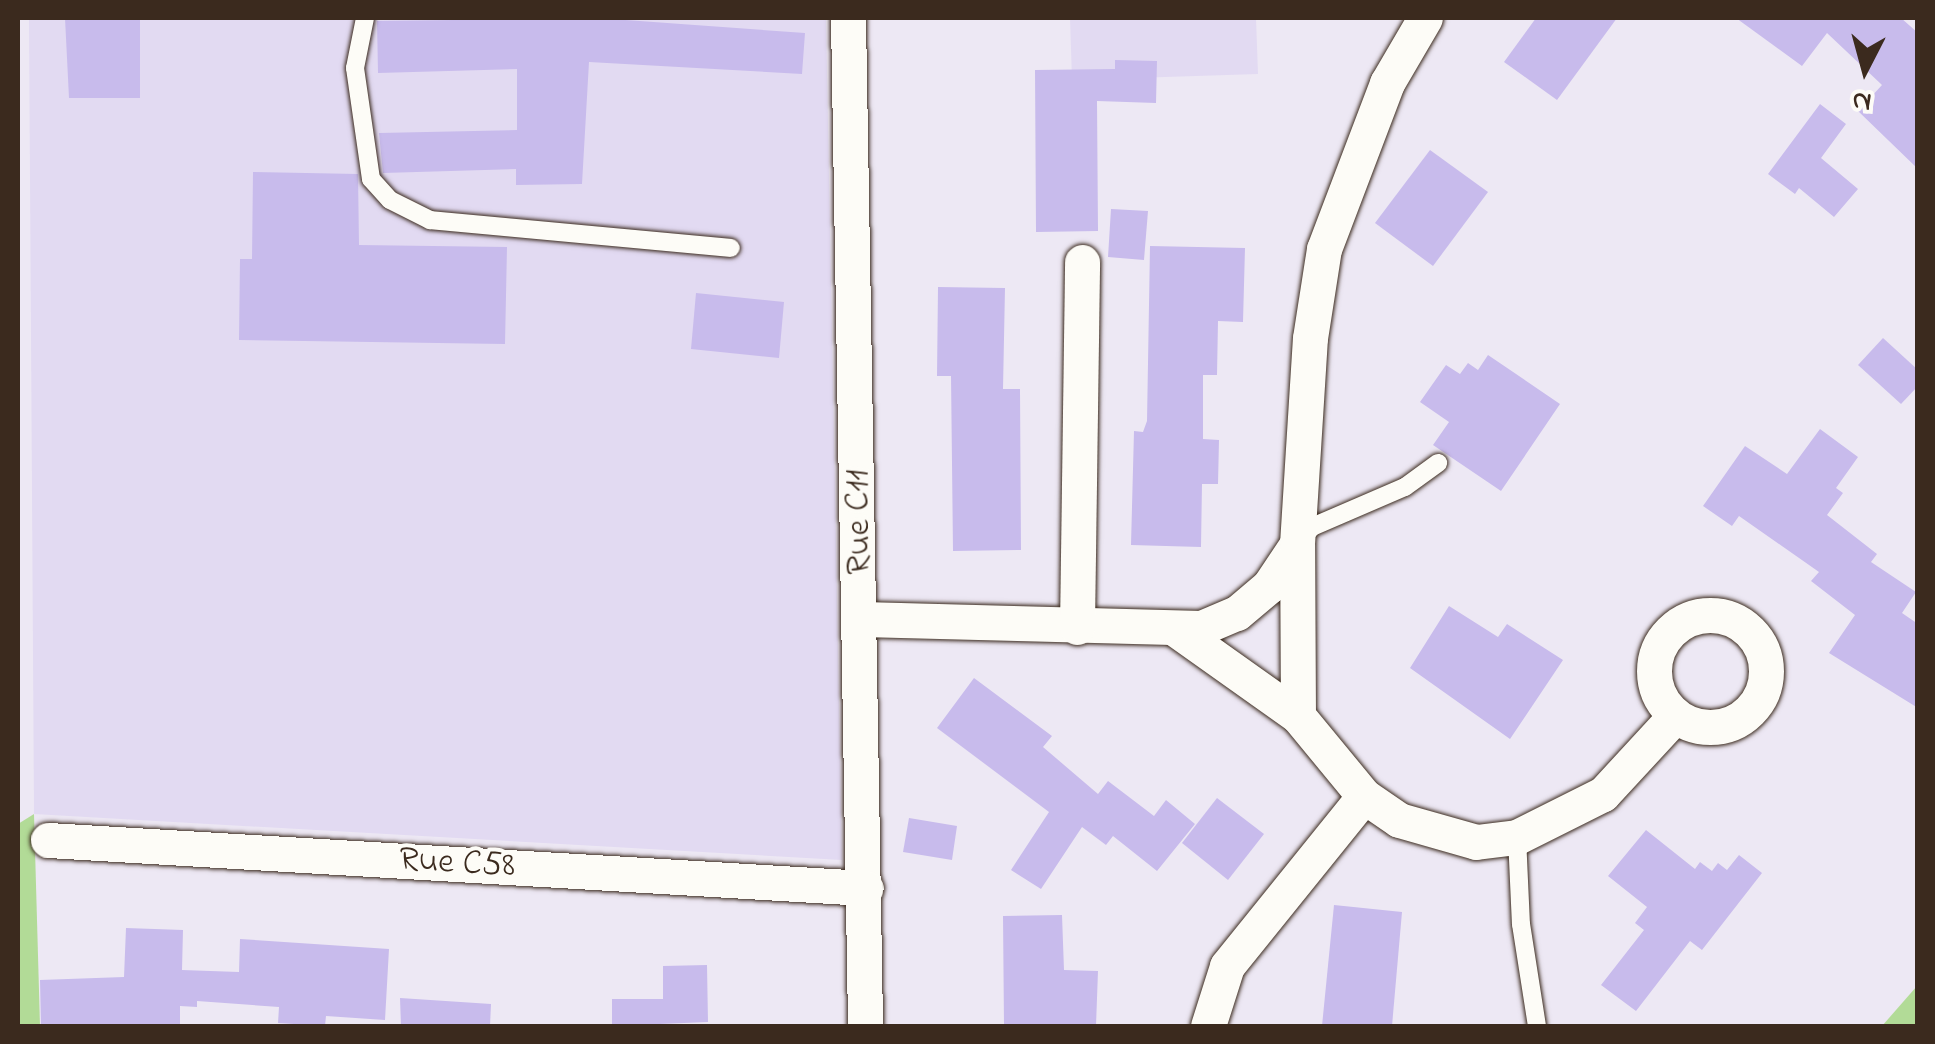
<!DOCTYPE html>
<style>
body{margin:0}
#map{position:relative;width:1935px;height:1044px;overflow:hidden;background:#ede8f4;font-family:"Indie Flower",sans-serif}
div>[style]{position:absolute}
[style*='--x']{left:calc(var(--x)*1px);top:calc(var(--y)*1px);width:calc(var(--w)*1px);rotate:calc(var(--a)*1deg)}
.built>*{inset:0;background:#e2daf2}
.green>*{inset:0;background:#b2db97}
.building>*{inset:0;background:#c8bbec}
.roads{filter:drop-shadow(0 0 2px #3b2a1e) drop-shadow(0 0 2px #3b2a1e)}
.service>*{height:18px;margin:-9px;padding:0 9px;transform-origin:9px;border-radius:9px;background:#fdfcf7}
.minor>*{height:35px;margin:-17.5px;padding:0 17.5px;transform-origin:17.5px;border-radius:17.5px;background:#fdfcf7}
.minor>.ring{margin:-17.5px;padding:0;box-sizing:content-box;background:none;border:35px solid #fdfcf7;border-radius:50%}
span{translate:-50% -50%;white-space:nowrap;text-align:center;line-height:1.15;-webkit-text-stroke:8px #fdfcf7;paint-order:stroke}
.street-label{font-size:35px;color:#3b2a1e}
.frame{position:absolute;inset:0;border:20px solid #3b2a1e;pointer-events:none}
.north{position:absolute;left:1815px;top:20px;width:100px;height:100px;-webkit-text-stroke:8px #fdfcf7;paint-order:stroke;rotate:186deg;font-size:28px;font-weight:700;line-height:40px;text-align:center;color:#3b2a1e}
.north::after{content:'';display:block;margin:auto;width:35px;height:45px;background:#3b2a1e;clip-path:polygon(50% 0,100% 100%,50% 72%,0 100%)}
</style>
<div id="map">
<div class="built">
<div style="clip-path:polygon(29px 18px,826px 18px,842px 860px,34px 814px)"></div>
<div style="clip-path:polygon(1070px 18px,1256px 18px,1258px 74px,1072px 80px)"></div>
</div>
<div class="green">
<div style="clip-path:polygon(34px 814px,40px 1026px,18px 1026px,18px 824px)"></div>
<div style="clip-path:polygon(1917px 986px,1917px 1026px,1882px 1026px)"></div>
</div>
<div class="building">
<div style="clip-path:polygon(65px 18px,140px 18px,140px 98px,69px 98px)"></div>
<div style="clip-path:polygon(598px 18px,805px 33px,802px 74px,589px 62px,582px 184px,516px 185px,516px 169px,383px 173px,379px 133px,517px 130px,517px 69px,378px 73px,377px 21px)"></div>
<div style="clip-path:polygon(1536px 18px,1617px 18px,1557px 100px,1504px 62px)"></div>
<div style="clip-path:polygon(1736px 18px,1901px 18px,1918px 33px,1918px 169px,1858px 111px,1882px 85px,1827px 33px,1802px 66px)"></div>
<div style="clip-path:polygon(1115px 60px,1157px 61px,1156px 103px,1097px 101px,1098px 231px,1036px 232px,1035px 70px,1115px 69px)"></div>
<div style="clip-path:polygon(1820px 104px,1846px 124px,1821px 158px,1858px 189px,1834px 217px,1799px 188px,1795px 194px,1768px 174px)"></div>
<div style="clip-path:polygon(1430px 150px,1488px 192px,1433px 266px,1375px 223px)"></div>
<div style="clip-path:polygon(253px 172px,358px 174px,359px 245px,507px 247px,505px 344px,239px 340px,240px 259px,252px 259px)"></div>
<div style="clip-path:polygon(1111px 209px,1148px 211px,1144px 260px,1108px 257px)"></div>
<div style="clip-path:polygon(1150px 246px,1245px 248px,1243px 322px,1218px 321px,1217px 375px,1203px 375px,1203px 439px,1219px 440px,1218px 484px,1202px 484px,1201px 547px,1131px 545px,1134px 431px,1143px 432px,1147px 421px)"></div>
<div style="clip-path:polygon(938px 287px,1005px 288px,1003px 389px,1020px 389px,1021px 550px,953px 551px,951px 376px,937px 376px)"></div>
<div style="clip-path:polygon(696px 293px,784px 302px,779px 358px,691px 349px)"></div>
<div style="clip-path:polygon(1883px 338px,1918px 370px,1918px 386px,1901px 404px,1858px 365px)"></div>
<div style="clip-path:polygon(1488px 355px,1560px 404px,1501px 491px,1433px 445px,1449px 422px,1420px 402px,1446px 365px,1460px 374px,1468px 363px,1478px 370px)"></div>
<div style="clip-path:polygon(1820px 429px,1858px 457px,1836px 488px,1843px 493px,1827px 515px,1877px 554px,1871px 562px,1916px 592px,1902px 613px,1918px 624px,1918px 708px,1829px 653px,1855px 615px,1811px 581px,1819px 572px,1739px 516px,1732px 526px,1703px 506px,1745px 446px,1787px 474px)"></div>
<div style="clip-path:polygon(1449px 606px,1498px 637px,1507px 624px,1563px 660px,1510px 739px,1410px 668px)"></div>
<div style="clip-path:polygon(974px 678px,1052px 736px,1043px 747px,1098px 794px,1108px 781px,1154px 816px,1166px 800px,1195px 824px,1157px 871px,1113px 836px,1106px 845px,1082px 827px,1041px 889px,1011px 870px,1049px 812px,937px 728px)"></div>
<div style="clip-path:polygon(1217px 798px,1264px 834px,1228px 880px,1182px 843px)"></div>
<div style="clip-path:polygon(909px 818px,957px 826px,952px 860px,903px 852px)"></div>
<div style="clip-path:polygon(1646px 830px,1695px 869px,1700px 862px,1712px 871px,1718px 863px,1727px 870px,1739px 855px,1762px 873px,1702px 950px,1690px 941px,1636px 1011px,1601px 985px,1644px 930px,1635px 923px,1647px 907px,1608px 876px)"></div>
<div style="clip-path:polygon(1334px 905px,1402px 912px,1392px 1026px,1322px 1026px)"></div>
<div style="clip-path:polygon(1062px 915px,1064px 970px,1098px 971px,1096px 1026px,1004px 1025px,1003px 916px)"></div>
<div style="clip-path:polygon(126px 928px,183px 930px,182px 970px,239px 972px,240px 939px,389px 949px,385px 1020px,326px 1016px,325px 1026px,278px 1023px,279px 1007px,197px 1001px,197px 1007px,180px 1006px,180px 1026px,41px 1026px,40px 980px,124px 977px)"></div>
<div style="clip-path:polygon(707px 965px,708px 1022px,612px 1026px,612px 999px,663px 999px,663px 966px)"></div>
<div style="clip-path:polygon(400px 998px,491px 1004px,490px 1026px,401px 1026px)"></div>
</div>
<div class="roads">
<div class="service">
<div style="--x:365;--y:18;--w:51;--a:101.3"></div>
<div style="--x:355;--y:68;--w:112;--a:81.8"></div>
<div style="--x:371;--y:179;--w:28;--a:48"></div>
<div style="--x:390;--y:200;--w:45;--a:26.6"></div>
<div style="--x:430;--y:220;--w:302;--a:5.3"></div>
<div style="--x:1301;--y:540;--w:17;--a:-50"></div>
<div style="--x:1312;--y:527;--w:101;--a:-23.3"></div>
<div style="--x:1405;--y:487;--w:41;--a:-36"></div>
<div style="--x:1517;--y:837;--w:87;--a:87.4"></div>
<div style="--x:1521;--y:924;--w:103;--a:81.1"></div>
</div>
<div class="minor">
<div style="--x:848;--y:18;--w:1008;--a:89.03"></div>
<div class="ring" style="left:1654px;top:615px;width:77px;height:77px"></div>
<div style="--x:862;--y:619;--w:339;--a:1.5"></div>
<div style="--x:1201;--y:628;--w:39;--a:-23"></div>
<div style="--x:1237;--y:613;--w:42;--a:-40.2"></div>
<div style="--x:1269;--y:586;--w:50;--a:-56.3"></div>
<div style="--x:1077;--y:627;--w:365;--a:-89.2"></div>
<div style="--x:1174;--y:628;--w:152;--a:35.4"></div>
<div style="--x:1298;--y:716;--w:104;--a:50.5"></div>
<div style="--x:1364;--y:796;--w:42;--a:34.4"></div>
<div style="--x:1399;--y:820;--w:80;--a:15.9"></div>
<div style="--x:1476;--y:842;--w:41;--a:-7"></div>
<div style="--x:1517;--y:837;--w:96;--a:-26.6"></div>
<div style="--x:1603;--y:794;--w:106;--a:-47.3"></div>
<div style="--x:1298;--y:716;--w:172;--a:-90.3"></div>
<div style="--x:1297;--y:544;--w:206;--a:-86.4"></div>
<div style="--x:1310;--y:338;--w:90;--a:-81.1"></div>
<div style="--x:1324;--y:249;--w:178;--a:-69.2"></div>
<div style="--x:1387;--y:83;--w:75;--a:-59.7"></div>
<div style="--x:48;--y:840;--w:819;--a:3.36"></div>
<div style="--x:1208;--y:1026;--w:63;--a:-72.4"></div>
<div style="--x:1227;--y:966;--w:218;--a:-51.1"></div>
</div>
</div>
<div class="street-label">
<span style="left:860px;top:522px;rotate:-91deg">Rue C11</span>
<span style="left:457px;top:864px;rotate:3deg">Rue C58</span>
</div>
<div class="frame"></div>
<div class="north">N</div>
</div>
